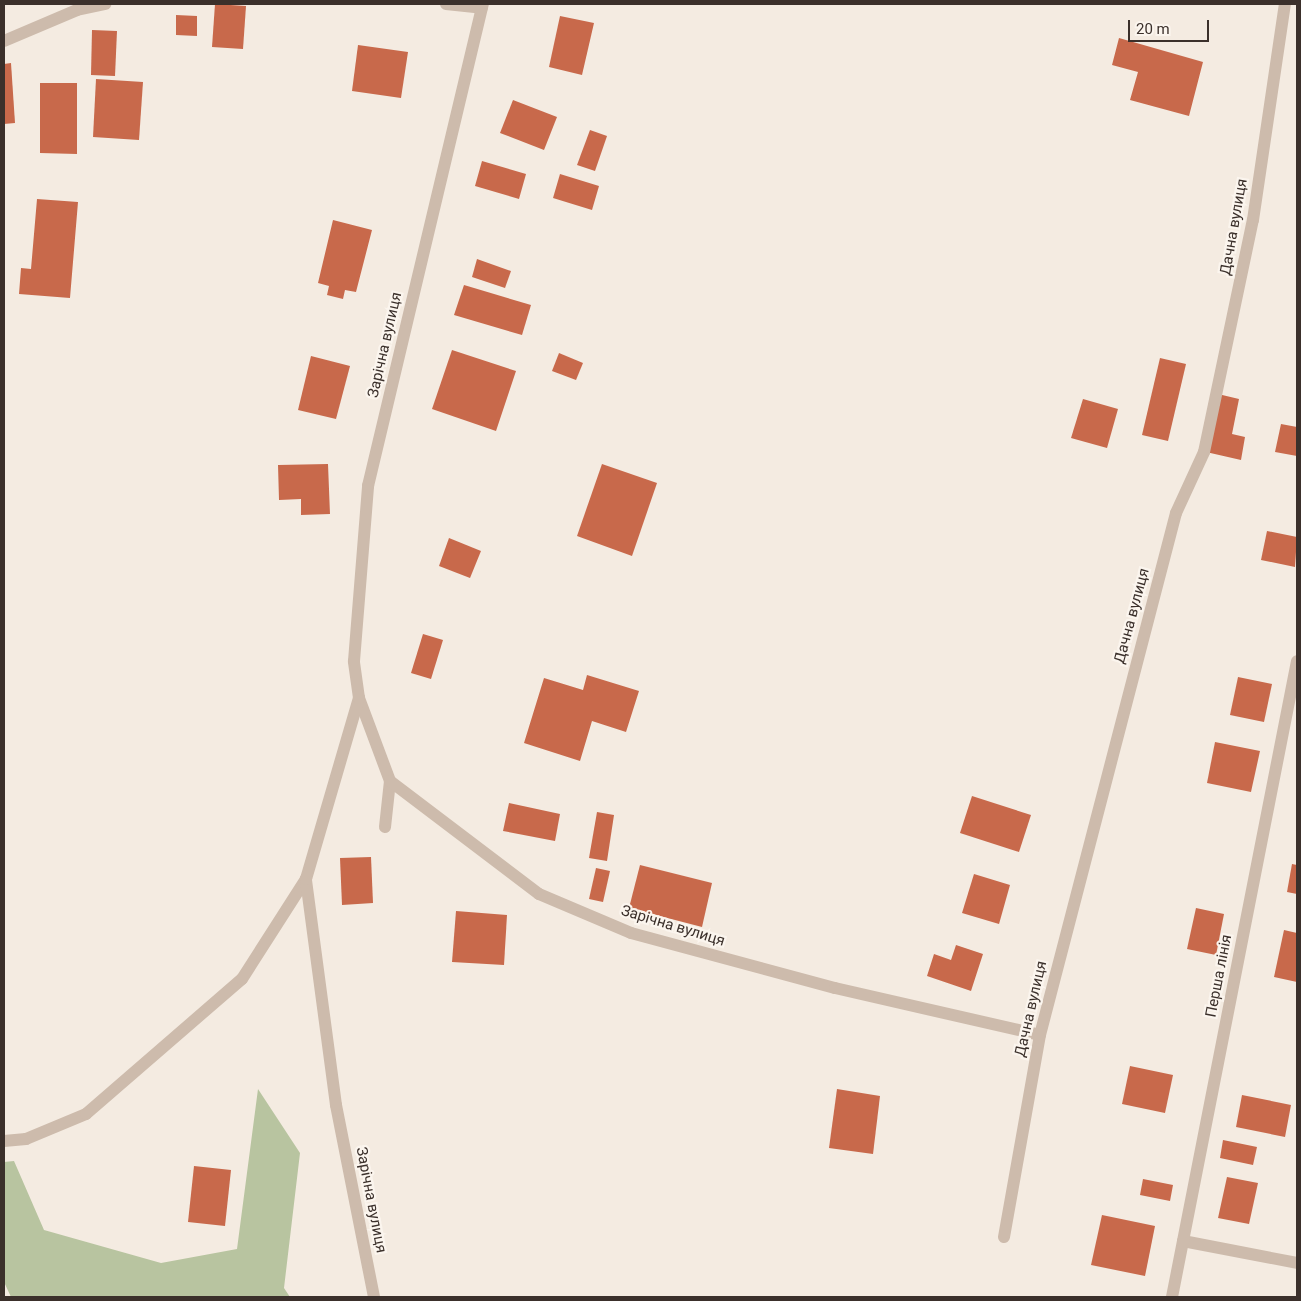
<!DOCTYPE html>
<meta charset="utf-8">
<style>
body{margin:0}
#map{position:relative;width:1301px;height:1301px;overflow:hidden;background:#f4ebe1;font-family:Roboto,sans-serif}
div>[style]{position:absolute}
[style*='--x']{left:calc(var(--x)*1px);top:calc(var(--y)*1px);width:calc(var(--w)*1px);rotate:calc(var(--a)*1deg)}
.green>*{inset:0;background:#b8c4a0}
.building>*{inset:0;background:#c8694b}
.lane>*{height:12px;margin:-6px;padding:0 6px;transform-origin:6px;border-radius:6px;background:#cdbbac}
.street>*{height:12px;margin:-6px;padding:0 6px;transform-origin:6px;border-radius:6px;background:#cdbbac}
span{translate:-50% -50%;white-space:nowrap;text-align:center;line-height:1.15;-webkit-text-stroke:4.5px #fbf5ee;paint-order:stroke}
.street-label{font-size:15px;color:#3b302b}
.frame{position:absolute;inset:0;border:5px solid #3b302b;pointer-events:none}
.scale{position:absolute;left:1128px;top:20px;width:81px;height:22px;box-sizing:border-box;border:2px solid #3b302b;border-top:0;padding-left:6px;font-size:15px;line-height:18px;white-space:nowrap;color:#3b302b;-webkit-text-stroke:4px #fbf5ee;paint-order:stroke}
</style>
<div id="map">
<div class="green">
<div style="clip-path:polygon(258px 1089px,300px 1153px,284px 1288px,290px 1297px,11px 1297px,4px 1282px,4px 1162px,14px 1161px,44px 1230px,161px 1263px,237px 1249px)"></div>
</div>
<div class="building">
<div style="clip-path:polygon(215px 4px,246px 6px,243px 49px,212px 47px)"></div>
<div style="clip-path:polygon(176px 15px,197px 16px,197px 36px,176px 35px)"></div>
<div style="clip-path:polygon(560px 16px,594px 23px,582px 75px,549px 67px)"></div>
<div style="clip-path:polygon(92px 30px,117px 31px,115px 76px,91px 75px)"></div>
<div style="clip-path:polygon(1119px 38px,1203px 62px,1189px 116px,1130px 100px,1138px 72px,1112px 65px)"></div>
<div style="clip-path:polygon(358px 45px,408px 52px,401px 98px,352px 91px)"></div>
<div style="clip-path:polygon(11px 63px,15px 123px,4px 124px,4px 64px)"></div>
<div style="clip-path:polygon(96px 79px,143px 82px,139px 140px,93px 137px)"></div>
<div style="clip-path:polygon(40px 83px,77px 83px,77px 154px,40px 153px)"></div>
<div style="clip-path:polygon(513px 100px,557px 117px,544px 150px,500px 133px)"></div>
<div style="clip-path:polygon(590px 130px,607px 136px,595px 171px,577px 165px)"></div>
<div style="clip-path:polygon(482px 161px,526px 174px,519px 199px,475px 186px)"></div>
<div style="clip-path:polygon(560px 174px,599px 186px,592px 210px,553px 198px)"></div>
<div style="clip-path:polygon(37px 199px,78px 202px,70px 298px,19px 294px,21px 268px,31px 269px)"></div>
<div style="clip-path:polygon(333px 220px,372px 230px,356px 292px,345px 290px,343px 299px,327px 295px,329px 286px,318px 283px)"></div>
<div style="clip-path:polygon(477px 259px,511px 271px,505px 288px,472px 277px)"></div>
<div style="clip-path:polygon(464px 285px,531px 305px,522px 335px,454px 315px)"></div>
<div style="clip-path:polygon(452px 350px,516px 371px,496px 431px,432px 409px)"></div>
<div style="clip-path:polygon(559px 353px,583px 363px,576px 380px,552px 371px)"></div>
<div style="clip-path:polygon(311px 356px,350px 366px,336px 419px,298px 410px)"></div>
<div style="clip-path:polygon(1160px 358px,1186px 364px,1168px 441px,1142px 435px)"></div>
<div style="clip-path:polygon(1218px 394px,1239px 399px,1232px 434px,1245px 437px,1241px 460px,1206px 452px)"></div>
<div style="clip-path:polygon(1083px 399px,1118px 409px,1107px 448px,1071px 438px)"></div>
<div style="clip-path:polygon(1281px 424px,1297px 427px,1297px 456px,1275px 452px)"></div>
<div style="clip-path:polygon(328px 464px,330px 514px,301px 515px,301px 499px,279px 500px,278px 465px)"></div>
<div style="clip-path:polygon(602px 464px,657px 483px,632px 556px,577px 536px)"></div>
<div style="clip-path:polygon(1267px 531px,1297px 537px,1295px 567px,1261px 560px)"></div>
<div style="clip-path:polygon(449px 538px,481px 551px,470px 578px,439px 566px)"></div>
<div style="clip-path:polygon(423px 634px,443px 640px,431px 679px,411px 673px)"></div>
<div style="clip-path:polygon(587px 675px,639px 691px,626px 732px,592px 721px,580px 761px,524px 743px,544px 678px,583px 690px)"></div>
<div style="clip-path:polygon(1238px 677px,1272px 684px,1264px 722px,1230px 715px)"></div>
<div style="clip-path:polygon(1215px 742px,1260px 751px,1251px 792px,1207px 783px)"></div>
<div style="clip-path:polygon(972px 796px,1031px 815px,1019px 852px,960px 833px)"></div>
<div style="clip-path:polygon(509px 803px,560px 814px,555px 841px,503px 831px)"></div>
<div style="clip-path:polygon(597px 812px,614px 815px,607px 861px,589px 858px)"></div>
<div style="clip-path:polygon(371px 857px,373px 903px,342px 905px,340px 858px)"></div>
<div style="clip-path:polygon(1292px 864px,1297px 865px,1297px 894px,1287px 892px)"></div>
<div style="clip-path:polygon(640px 865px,712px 883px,702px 927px,629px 908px)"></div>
<div style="clip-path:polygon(596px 868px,610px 871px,603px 902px,589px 899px)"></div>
<div style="clip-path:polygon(974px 874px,1010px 885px,999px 924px,962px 913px)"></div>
<div style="clip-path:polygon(1196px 908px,1224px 914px,1216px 955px,1187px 949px)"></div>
<div style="clip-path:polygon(456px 911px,507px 915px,504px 965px,452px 962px)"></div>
<div style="clip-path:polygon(1284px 930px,1297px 933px,1297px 982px,1274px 977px)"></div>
<div style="clip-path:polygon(956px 945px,983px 954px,971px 991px,927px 976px,934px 954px,951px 960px)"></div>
<div style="clip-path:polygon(1130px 1066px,1173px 1075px,1165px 1113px,1122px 1104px)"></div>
<div style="clip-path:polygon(837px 1089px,880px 1096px,873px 1154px,829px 1148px)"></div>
<div style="clip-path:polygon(1242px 1095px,1291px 1105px,1285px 1137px,1236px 1127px)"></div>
<div style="clip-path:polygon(1223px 1140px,1257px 1147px,1253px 1165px,1220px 1158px)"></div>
<div style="clip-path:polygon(194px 1166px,231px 1170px,225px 1226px,188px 1222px)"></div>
<div style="clip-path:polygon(1227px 1177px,1258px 1183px,1249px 1224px,1218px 1218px)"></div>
<div style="clip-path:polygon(1143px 1179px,1173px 1185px,1170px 1201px,1140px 1195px)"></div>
<div style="clip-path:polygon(1102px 1215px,1155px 1226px,1145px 1276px,1091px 1265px)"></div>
</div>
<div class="lane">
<div style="--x:385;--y:827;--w:46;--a:-83.8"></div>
</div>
<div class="street">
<div style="--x:446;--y:4;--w:36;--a:6"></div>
<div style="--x:4;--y:41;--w:79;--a:-23"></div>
<div style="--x:77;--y:10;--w:29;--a:-12"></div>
<div style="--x:359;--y:698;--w:89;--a:69.5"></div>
<div style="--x:390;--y:781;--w:187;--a:37.2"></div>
<div style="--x:539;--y:894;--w:100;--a:23"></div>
<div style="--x:631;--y:933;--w:211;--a:15.1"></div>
<div style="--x:835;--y:988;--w:210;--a:12.9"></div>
<div style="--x:4;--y:1141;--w:22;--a:-5"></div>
<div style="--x:26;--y:1139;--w:65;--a:-22.6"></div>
<div style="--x:86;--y:1114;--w:206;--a:-40.9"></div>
<div style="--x:242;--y:979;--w:119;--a:-57.4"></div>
<div style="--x:1004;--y:1237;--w:205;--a:-79.9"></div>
<div style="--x:1040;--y:1035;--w:539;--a:-75.4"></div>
<div style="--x:1176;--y:513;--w:67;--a:-65.3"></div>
<div style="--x:1204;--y:452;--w:237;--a:-78.1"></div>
<div style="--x:1253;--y:220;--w:218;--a:-81.6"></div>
<div style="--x:1183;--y:1241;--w:116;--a:10.9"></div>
<div style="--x:374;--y:1297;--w:196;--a:-101.2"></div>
<div style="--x:336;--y:1105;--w:228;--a:-97.6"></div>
<div style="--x:306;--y:879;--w:189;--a:-73.7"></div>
<div style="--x:359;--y:698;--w:37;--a:-98"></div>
<div style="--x:354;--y:661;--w:176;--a:-85.4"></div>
<div style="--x:368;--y:486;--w:496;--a:-76.6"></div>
<div style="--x:1172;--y:1297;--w:648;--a:-78.88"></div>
</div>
<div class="street-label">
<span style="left:1234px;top:227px;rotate:-80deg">Дачна вулиця</span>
<span style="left:385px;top:345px;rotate:-77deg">Зарічна вулиця</span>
<span style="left:1132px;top:616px;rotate:-75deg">Дачна вулиця</span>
<span style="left:673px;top:926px;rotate:17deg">Зарічна вулиця</span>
<span style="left:1219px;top:976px;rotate:-79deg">Перша лінія</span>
<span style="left:1031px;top:1009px;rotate:-77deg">Дачна вулиця</span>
<span style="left:371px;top:1200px;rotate:79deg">Зарічна вулиця</span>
</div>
<div class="frame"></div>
<div class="scale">20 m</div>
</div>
